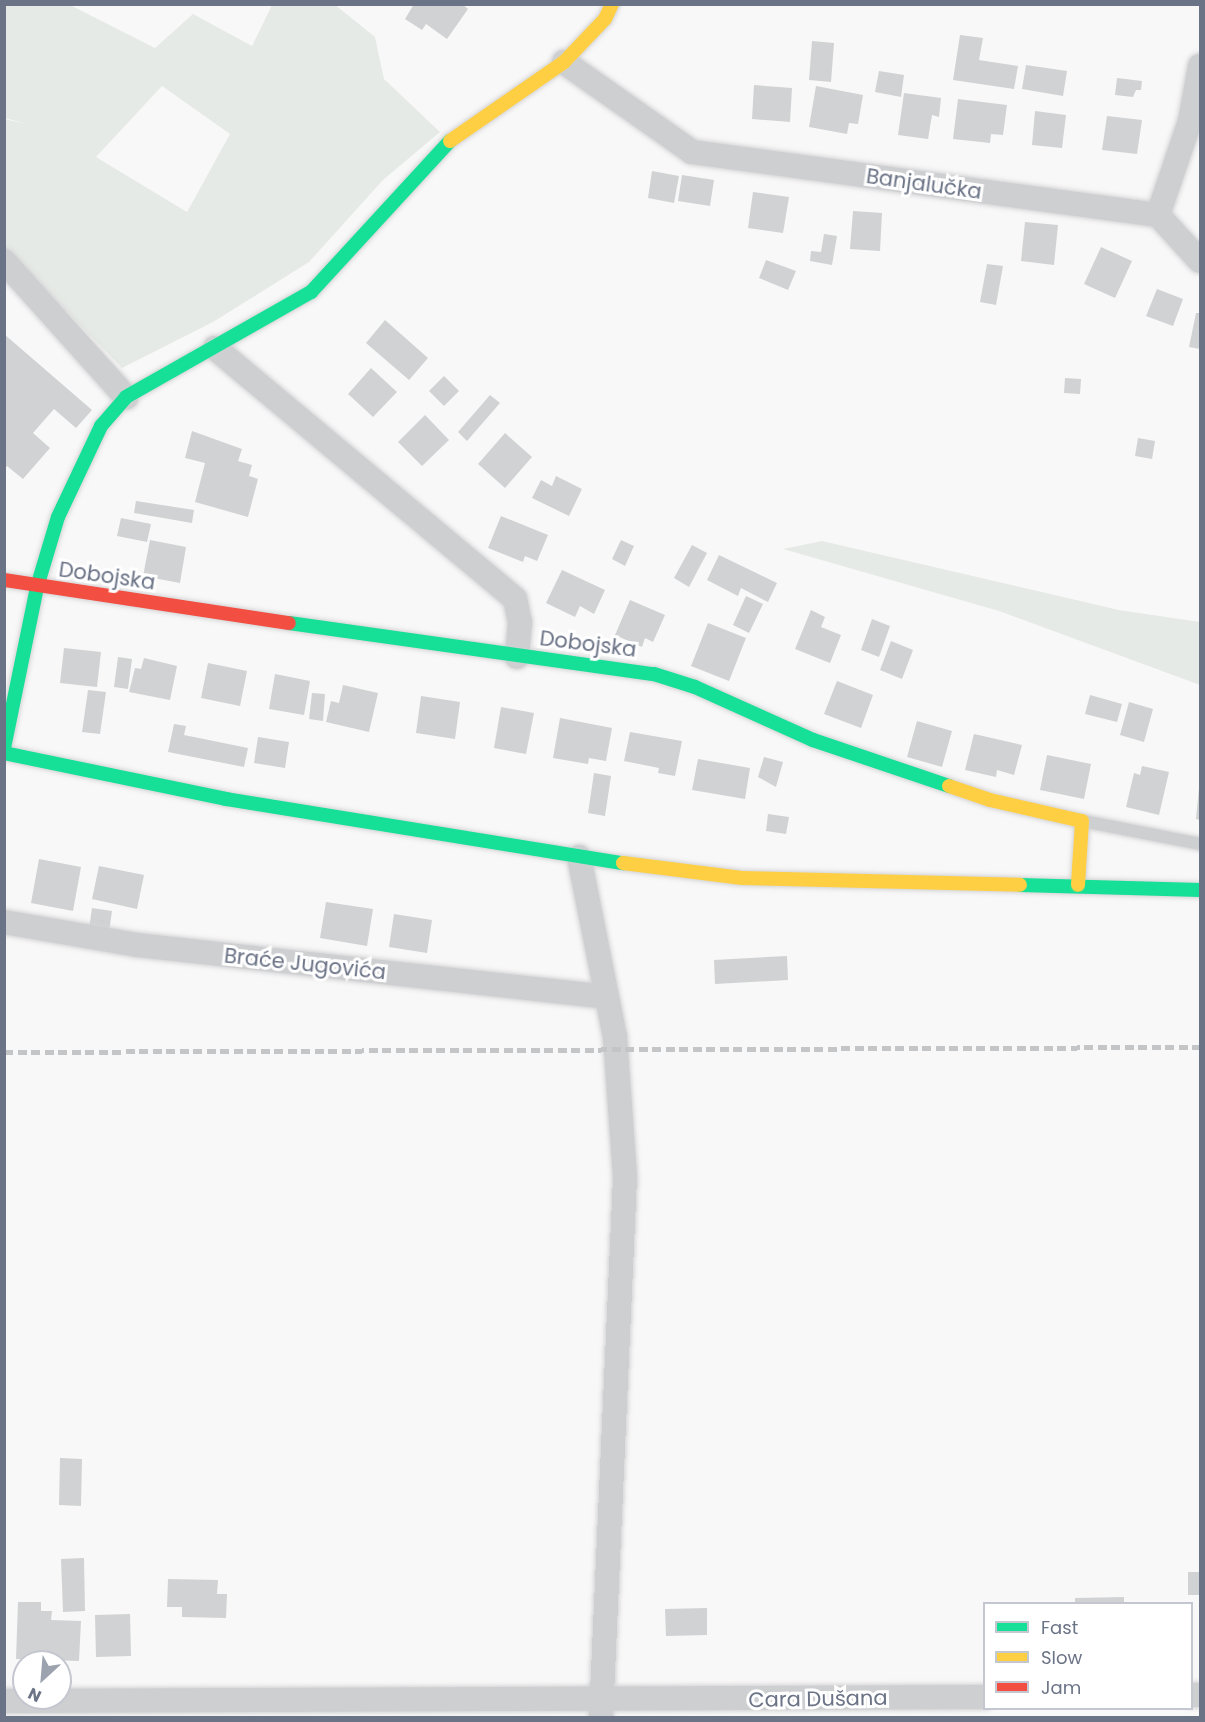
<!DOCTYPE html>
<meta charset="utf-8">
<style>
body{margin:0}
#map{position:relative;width:1205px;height:1722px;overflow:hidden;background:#f8f8f8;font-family:Poppins,sans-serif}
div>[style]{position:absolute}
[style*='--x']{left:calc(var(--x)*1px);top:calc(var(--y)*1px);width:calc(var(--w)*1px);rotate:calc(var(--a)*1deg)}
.green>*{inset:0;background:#e6eae6}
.building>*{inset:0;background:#d1d2d3}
.roads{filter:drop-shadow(0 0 2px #d4d4d6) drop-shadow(0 0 2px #d4d4d6)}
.lane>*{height:12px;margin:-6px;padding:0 6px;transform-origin:6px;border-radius:6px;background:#cecfd1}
.street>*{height:24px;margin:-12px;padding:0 12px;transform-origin:12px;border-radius:12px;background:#cecfd1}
.fast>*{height:14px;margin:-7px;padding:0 7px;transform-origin:7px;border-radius:7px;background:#16e098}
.slow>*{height:14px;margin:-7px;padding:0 7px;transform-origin:7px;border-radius:7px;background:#ffcf43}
.jam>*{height:14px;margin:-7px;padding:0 7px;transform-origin:7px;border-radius:7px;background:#f24e42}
.rail>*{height:4.5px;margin-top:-2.25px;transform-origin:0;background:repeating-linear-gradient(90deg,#c4c5c6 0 9px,transparent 0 13.5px)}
span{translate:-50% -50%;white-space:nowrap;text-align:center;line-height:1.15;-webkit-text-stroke:6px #fff;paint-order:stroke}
.street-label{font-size:21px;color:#6b7386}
.frame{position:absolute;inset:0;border:6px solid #6b7386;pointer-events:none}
.legend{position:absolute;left:983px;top:1602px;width:210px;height:108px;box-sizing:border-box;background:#fff;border:2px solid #c4c7cf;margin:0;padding:8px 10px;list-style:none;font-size:18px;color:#6b7386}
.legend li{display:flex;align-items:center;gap:12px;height:30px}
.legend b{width:30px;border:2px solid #c4c7cf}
.north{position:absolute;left:12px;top:1650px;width:60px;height:60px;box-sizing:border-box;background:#fff;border:2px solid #c4c7cf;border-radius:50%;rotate:206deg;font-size:16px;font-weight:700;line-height:24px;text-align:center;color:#6b7386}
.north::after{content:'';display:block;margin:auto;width:21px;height:27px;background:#9ca2ae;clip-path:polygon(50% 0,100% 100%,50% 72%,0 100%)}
</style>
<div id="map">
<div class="green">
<div style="clip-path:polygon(evenodd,334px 4px,375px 37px,384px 79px,440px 132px,383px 180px,309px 262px,213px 322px,122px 368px,5px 248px,4px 119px,27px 124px,5px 118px,5px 5px,70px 5px,155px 48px,193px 14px,252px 46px,272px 5px,334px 4px,162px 86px,230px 134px,187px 212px,96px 157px,162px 86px)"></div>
<div style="clip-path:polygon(822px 541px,1119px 610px,1200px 622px,1200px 685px,999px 611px,783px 549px)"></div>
</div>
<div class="building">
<div style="clip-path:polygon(414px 4px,462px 4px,468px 9px,447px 39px,426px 24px,422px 30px,405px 19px)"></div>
<div style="clip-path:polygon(960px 35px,983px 38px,979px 60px,1018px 66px,1014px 89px,953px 80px)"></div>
<div style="clip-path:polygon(812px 41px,834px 43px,831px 82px,809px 80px)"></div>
<div style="clip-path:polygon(1026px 65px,1067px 71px,1063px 96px,1022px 89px)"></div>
<div style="clip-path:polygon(879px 71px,904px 75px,901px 97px,875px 92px)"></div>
<div style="clip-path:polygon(1117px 78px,1142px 81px,1141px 90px,1136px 90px,1133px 97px,1115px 95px)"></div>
<div style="clip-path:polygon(754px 85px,792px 88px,790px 122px,752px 119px)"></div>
<div style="clip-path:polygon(816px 86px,863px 95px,858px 124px,849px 123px,847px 134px,809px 127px)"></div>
<div style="clip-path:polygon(904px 93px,941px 98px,939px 117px,932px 115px,928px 139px,898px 135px)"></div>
<div style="clip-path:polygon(958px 99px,1007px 105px,1003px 135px,991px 134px,990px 143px,953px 139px)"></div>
<div style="clip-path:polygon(1035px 111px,1066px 115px,1062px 148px,1032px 145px)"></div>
<div style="clip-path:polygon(1107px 116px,1142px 120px,1137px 154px,1102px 150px)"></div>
<div style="clip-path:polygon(652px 171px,679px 176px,674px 203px,648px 198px)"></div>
<div style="clip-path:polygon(682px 175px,714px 180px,710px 206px,678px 201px)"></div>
<div style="clip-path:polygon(753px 192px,789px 197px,783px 233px,748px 228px)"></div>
<div style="clip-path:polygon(853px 211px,882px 213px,880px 251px,850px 249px)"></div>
<div style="clip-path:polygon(1025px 222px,1058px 225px,1054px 265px,1021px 261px)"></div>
<div style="clip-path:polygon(824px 234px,837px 236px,832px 265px,810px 261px,811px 251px,821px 252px)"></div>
<div style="clip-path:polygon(1101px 247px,1132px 261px,1115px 298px,1084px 284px)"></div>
<div style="clip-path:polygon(766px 260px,796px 271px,788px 290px,759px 278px)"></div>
<div style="clip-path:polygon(987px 264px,1003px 266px,996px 305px,980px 302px)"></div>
<div style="clip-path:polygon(1157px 289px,1183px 299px,1173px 326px,1146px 316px)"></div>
<div style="clip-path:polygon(1196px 313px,1200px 313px,1200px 349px,1189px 347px)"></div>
<div style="clip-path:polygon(385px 320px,428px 358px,409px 380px,366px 343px)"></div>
<div style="clip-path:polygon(4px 334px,92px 410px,76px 428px,54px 409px,33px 433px,50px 448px,23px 479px,7px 466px,4px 470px)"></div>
<div style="clip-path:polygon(371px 368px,397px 392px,373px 417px,348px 394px)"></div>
<div style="clip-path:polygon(444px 376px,459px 391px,444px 406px,429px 391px)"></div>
<div style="clip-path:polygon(1065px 378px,1081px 379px,1080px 394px,1064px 393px)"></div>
<div style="clip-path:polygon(490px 395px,500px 403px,467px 441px,458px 432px)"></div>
<div style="clip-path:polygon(425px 415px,449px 440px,422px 466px,398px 442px)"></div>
<div style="clip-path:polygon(192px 431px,242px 449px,238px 461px,252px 465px,249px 476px,258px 479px,248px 517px,195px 502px,205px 463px,185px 458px)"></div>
<div style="clip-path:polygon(505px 433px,532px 457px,505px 488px,478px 464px)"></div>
<div style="clip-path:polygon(1138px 438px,1155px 441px,1152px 459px,1135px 456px)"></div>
<div style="clip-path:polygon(556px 476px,582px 489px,569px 516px,532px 498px,541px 480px,552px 486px)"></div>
<div style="clip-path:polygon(136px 501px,194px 510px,192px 523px,134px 513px)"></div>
<div style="clip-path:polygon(501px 516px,548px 535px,537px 561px,525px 556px,523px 562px,488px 548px)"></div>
<div style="clip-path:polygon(121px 518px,151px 524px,147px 542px,117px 536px)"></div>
<div style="clip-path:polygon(150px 540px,186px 547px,180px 583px,143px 576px)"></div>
<div style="clip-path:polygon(621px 540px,634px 546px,625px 566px,612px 559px)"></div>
<div style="clip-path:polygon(692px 545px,707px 553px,689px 587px,674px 578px)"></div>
<div style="clip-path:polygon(719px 555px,777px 583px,768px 602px,741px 588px,738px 596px,707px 580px)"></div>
<div style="clip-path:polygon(562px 570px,605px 590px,594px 614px,580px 606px,575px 617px,546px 603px)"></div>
<div style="clip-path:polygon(746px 596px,763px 604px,749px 633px,733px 625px)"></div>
<div style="clip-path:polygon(630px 600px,665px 615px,653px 642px,645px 638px,642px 647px,615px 635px)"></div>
<div style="clip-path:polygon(811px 610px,825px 617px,821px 627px,841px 635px,830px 663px,795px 649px)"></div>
<div style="clip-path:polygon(872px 619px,890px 626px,879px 657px,861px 650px)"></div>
<div style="clip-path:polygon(708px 623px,746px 638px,729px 681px,691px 666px)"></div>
<div style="clip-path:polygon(891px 641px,913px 650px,902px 679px,880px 670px)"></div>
<div style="clip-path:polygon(64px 648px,101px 652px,97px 687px,60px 683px)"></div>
<div style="clip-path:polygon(118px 657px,132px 659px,128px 689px,114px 687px)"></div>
<div style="clip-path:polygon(144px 658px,177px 666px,170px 700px,129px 692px,135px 668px,141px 669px)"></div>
<div style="clip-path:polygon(208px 663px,247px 671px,240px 706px,201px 698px)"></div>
<div style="clip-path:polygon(275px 674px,310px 681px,304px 715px,269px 709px)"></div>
<div style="clip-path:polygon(837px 681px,873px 695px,861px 728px,824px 714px)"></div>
<div style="clip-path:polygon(343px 685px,378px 693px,369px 732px,326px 722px,331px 701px,339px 703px)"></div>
<div style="clip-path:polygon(88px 690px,106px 692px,100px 734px,82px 732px)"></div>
<div style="clip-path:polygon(312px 693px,325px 694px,323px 721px,309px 719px)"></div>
<div style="clip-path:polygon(1090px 695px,1122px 704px,1117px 722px,1085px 714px)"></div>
<div style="clip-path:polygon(421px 696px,460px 702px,455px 739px,416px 733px)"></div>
<div style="clip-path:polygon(1129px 702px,1153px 709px,1144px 742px,1120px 735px)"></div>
<div style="clip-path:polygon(501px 707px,534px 713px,526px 754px,494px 748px)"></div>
<div style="clip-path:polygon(560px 718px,612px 728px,606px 761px,589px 758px,588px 764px,553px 758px)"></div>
<div style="clip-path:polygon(917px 721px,952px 731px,942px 767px,907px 757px)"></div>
<div style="clip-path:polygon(174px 724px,186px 726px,184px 735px,248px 748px,244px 767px,168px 752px)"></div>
<div style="clip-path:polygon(630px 732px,682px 741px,675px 776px,658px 773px,659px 768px,624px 761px)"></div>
<div style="clip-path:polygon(974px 734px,1022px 745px,1014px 775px,997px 770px,996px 777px,965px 770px)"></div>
<div style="clip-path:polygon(258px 737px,289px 742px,285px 768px,254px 763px)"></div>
<div style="clip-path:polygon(1047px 755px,1091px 764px,1084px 799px,1040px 790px)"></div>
<div style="clip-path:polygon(764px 757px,783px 762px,776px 787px,758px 777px)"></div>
<div style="clip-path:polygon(698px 759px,750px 768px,745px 799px,692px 790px)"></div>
<div style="clip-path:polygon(1142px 766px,1169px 772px,1159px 815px,1126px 807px,1134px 773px,1140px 775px)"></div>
<div style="clip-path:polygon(594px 773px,611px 776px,605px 816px,588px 813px)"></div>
<div style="clip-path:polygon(1199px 788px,1200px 789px,1200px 820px,1196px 819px)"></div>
<div style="clip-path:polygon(768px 814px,789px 817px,786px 834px,766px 831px)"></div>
<div style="clip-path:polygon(39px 859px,81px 867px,73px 911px,31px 903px)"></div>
<div style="clip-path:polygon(99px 866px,144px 875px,137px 909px,92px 899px)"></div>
<div style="clip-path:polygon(326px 902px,373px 909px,367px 946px,320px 938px)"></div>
<div style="clip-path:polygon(92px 908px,112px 911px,109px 932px,89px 929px)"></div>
<div style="clip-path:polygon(394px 914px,432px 920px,427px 953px,389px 947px)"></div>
<div style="clip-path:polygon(787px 956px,788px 980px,715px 984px,714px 960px)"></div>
<div style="clip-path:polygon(60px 1458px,82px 1459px,81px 1506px,59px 1505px)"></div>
<div style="clip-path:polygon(84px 1558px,85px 1611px,63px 1612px,61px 1559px)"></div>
<div style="clip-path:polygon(1188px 1572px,1200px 1572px,1200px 1595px,1188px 1595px)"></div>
<div style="clip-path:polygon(168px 1579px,218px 1580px,217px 1594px,227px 1594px,226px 1618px,182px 1617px,182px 1607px,167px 1607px)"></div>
<div style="clip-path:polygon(1124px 1597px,1124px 1604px,1075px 1604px,1075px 1598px)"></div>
<div style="clip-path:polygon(18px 1602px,41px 1602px,41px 1611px,52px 1611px,51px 1620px,81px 1621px,79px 1661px,16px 1659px)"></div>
<div style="clip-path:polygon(707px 1608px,707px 1635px,666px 1636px,665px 1609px)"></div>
<div style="clip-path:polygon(130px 1614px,131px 1656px,96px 1657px,95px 1615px)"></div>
</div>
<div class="roads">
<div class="lane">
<div style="--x:1083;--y:821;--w:119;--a:11.1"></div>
</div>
<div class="street">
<div style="--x:564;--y:62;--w:156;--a:35.1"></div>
<div style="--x:692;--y:152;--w:470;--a:7.7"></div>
<div style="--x:1158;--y:215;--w:99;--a:-71.2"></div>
<div style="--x:1190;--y:121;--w:56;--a:-79.7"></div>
<div style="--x:1158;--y:215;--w:62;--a:47.6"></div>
<div style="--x:4;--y:261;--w:183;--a:48.1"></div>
<div style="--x:215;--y:348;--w:391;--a:39.9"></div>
<div style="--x:515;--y:599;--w:24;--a:78"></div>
<div style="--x:520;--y:622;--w:35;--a:95"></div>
<div style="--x:579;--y:857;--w:184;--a:78.7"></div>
<div style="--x:615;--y:1037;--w:141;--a:85.9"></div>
<div style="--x:625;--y:1178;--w:540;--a:92.55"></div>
<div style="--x:4;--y:922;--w:135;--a:9.8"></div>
<div style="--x:137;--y:945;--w:472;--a:6.3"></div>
<div style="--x:1192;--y:1695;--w:8;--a:0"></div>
<div style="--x:4;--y:1701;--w:980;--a:-0.23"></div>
</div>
<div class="fast">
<div style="--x:289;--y:623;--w:369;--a:8"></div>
<div style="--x:654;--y:674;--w:43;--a:17.6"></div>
<div style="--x:695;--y:687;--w:129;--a:24.2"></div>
<div style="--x:813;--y:740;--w:144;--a:18.7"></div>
<div style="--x:4;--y:748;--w:164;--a:-78.4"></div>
<div style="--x:37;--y:587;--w:73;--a:-73.3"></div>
<div style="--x:58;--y:517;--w:101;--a:-64.7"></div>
<div style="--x:101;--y:426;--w:38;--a:-49"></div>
<div style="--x:126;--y:397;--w:213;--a:-29.6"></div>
<div style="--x:311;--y:292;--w:205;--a:-47.4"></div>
<div style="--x:4;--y:753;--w:227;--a:11.7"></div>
<div style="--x:226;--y:799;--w:402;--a:9.2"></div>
<div style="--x:1020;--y:885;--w:180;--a:1.6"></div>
</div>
<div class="slow">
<div style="--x:450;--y:141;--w:139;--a:-34.7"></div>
<div style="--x:564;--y:62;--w:59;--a:-46.4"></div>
<div style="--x:605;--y:19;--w:17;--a:-65"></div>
<div style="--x:949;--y:786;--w:43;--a:18.9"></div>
<div style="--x:990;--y:800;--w:94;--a:12.9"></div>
<div style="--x:1082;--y:821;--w:64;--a:93.6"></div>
<div style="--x:623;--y:863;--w:120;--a:7.2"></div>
<div style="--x:742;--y:878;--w:278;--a:1.4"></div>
</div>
<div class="jam">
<div style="--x:4;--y:580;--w:288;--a:8.6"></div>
</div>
</div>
<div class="rail">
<div style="--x:4;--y:1052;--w:1196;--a:-0.24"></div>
</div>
<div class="street-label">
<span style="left:924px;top:184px;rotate:8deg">Banjalučka</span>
<span style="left:107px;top:576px;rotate:8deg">Dobojska</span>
<span style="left:588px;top:644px;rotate:7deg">Dobojska</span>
<span style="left:305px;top:964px;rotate:6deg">Braće Jugovića</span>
<span style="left:818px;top:1699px;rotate:-1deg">Cara Dušana</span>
</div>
<div class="frame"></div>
<ul class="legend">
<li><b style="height:8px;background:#16e098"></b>Fast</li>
<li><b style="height:8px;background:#ffcf43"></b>Slow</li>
<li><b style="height:8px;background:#f24e42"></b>Jam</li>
</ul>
<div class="north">N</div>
</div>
